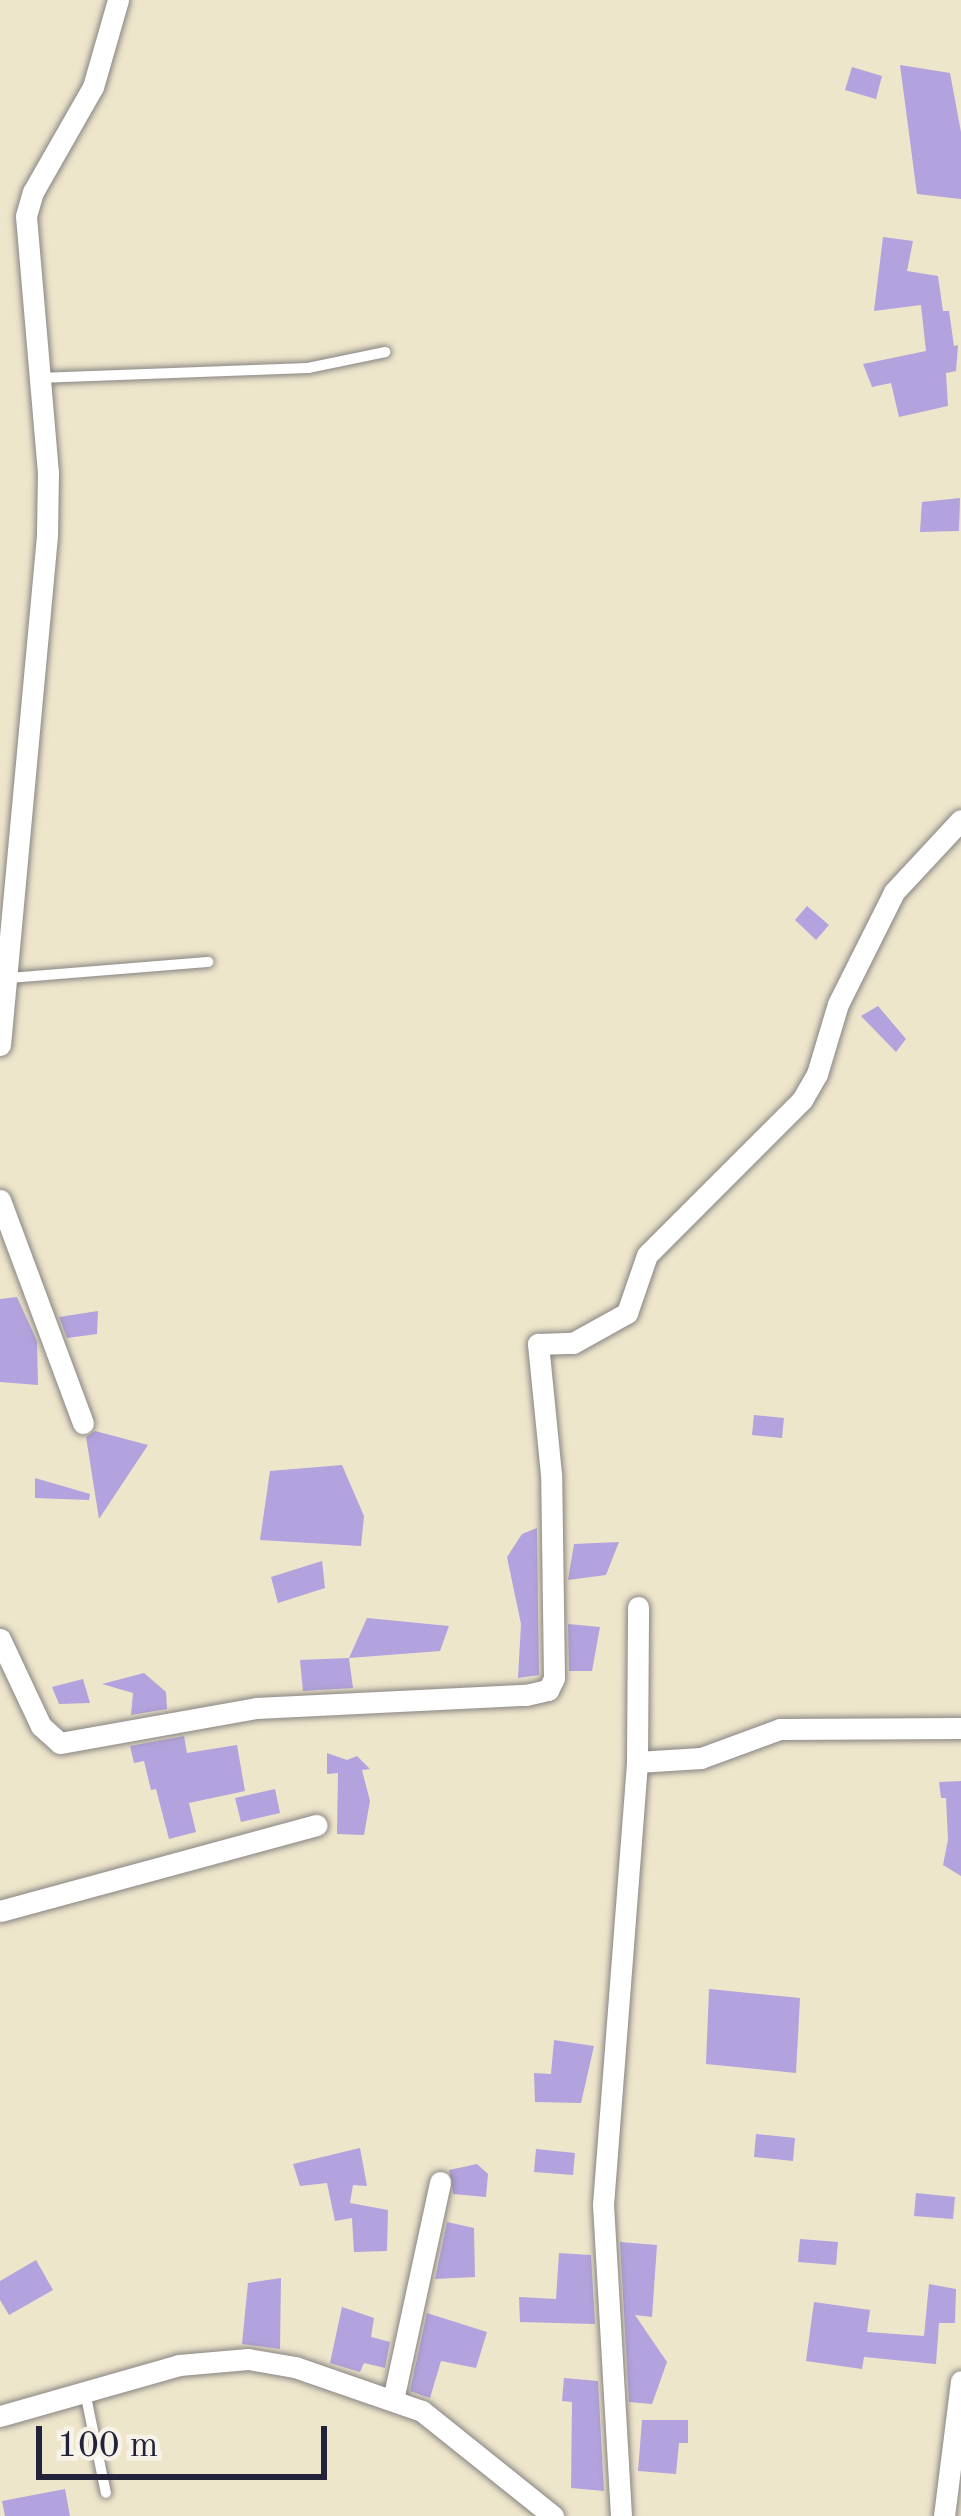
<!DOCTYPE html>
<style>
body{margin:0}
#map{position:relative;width:961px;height:2516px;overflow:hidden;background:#eee6cb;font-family:"Old Standard TT",serif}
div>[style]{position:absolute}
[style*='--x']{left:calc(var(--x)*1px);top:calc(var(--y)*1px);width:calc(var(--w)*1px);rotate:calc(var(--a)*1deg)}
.building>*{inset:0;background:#b2a2dd}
.roads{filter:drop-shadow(0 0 3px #888483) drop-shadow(0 0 3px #888483)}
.lane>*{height:10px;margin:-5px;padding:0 5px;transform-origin:5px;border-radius:5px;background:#fff}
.street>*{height:21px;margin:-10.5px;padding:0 10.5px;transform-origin:10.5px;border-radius:10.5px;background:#fff}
span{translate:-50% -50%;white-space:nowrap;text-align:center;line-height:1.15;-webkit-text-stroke:9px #f7f3e8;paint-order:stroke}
.scale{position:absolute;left:36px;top:2426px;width:291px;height:54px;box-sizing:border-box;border:6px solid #22223b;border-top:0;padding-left:15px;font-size:36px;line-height:42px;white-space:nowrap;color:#22223b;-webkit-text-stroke:9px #f7f3e8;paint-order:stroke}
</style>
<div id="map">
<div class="building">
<div style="clip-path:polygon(900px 65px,950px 73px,961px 132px,961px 199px,917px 194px)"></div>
<div style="clip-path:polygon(852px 67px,882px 76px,876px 99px,845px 90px)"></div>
<div style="clip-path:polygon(883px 237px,913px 241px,907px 271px,938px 276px,943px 311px,949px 311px,954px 346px,958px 345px,956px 371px,946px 373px,948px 406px,899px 417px,891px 383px,872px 387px,863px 364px,926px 351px,921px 305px,874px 311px)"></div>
<div style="clip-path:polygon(960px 498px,959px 531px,920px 532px,922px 502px)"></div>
<div style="clip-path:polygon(807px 906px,829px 925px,816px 940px,795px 920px)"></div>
<div style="clip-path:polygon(878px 1006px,906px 1039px,896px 1052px,861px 1016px)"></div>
<div style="clip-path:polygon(17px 1297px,37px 1341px,38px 1385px,0 1382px,0 1299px)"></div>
<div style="clip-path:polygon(98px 1311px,97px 1334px,67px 1338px,59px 1317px)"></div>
<div style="clip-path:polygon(754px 1415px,784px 1418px,782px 1438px,752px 1435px)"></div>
<div style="clip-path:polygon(95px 1431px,148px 1445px,99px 1519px,86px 1437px)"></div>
<div style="clip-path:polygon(342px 1465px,364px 1516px,361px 1546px,260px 1540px,270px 1471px)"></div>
<div style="clip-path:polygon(35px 1478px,90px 1494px,89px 1500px,35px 1498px)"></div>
<div style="clip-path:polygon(537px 1528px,539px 1675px,518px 1678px,521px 1624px,507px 1557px,522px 1534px)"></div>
<div style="clip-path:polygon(619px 1542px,606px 1575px,568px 1580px,574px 1544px)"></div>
<div style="clip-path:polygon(322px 1561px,325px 1588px,278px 1603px,271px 1577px)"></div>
<div style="clip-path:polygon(367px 1618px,449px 1626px,440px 1651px,349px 1658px)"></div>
<div style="clip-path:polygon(568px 1624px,600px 1627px,592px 1671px,569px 1671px)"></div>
<div style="clip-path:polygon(349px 1658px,353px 1688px,303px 1691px,300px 1660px)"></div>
<div style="clip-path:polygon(144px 1673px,166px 1692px,167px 1709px,131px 1715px,133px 1693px,102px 1684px)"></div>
<div style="clip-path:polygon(83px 1679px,90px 1703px,59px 1704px,52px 1687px)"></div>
<div style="clip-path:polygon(184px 1736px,187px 1753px,237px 1745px,245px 1791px,189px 1803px,196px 1832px,169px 1839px,156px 1789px,151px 1790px,144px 1761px,134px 1763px,130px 1746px)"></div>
<div style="clip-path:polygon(327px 1753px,347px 1760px,357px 1756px,370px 1769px,362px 1770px,370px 1801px,364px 1835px,337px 1834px,338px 1773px,327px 1774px)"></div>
<div style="clip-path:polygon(961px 1781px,961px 1876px,943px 1865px,948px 1840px,946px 1798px,941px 1798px,939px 1782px)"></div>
<div style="clip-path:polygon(275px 1789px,280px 1813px,241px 1822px,235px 1798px)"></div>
<div style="clip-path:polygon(709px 1989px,800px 1998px,796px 2073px,706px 2064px)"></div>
<div style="clip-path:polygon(554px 2040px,594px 2046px,581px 2103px,535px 2102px,534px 2073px,551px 2074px)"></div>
<div style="clip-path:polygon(756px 2134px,795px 2138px,793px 2161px,754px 2157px)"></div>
<div style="clip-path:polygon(360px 2148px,367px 2186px,353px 2185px,350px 2203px,388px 2210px,387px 2251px,354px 2252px,352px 2218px,335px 2221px,327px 2183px,300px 2186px,293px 2164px)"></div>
<div style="clip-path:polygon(536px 2149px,575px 2153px,573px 2175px,534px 2172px)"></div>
<div style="clip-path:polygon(477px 2164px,488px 2174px,486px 2197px,453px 2194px,449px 2170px)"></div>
<div style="clip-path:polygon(916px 2193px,955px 2197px,953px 2219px,914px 2216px)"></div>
<div style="clip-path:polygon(447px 2222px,474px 2228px,475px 2277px,435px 2279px)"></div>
<div style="clip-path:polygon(800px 2239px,838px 2242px,836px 2265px,798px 2262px)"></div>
<div style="clip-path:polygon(620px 2242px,657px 2245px,652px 2317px,635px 2315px,667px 2362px,652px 2404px,629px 2402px)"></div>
<div style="clip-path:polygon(559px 2253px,591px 2255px,595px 2324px,520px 2322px,519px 2297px,556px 2299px)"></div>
<div style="clip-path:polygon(36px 2260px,53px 2290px,9px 2315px,0 2300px,0 2281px)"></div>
<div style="clip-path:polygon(281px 2278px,280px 2349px,242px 2344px,248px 2283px)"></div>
<div style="clip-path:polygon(929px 2284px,956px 2289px,955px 2323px,939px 2323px,936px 2364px,864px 2357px,862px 2369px,806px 2361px,814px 2302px,870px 2310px,867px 2332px,924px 2336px)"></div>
<div style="clip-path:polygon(342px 2307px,374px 2318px,371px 2337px,390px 2342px,385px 2368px,364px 2363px,360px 2372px,330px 2363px)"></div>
<div style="clip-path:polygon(427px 2313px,487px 2332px,476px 2368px,441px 2361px,430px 2398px,410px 2391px)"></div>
<div style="clip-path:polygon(564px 2378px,598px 2381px,604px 2491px,571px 2488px,572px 2402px,562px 2401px)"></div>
<div style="clip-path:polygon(642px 2420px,688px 2420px,688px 2443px,679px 2443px,676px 2474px,638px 2471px)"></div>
<div style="clip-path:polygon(65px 2489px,70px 2516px,5px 2516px,2px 2501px)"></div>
</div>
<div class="roads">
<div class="lane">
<div style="--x:38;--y:378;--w:270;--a:-2.1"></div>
<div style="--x:308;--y:368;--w:79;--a:-11.7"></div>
<div style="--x:8;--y:978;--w:201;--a:-4.6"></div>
<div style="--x:85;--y:2392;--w:103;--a:78.3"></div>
</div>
<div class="street">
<div style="--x:0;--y:1045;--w:512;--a:-84.73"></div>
<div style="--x:47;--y:535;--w:62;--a:-89.1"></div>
<div style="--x:48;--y:473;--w:258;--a:-94.9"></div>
<div style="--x:26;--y:216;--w:25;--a:-74"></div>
<div style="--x:33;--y:192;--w:121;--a:-60.3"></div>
<div style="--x:93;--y:87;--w:91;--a:-74"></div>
<div style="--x:0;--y:1200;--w:238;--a:69.6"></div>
<div style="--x:0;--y:1639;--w:96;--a:64.8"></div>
<div style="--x:41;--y:1726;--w:25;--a:42"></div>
<div style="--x:60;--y:1743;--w:199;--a:-10.1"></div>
<div style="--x:256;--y:1708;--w:270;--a:-2.8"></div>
<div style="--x:526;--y:1695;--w:23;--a:-13"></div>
<div style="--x:548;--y:1690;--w:13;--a:-63"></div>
<div style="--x:554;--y:1678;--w:204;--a:-90.8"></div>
<div style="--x:551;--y:1474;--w:131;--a:-95.7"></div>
<div style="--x:538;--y:1344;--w:35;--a:-2"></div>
<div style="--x:573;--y:1343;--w:62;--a:-29.1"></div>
<div style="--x:627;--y:1313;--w:61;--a:-71"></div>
<div style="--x:647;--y:1255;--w:219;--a:-45"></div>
<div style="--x:802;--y:1100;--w:30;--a:-60"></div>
<div style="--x:817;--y:1074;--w:73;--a:-73.3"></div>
<div style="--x:838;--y:1004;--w:125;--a:-63.4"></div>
<div style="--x:894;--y:892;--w:98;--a:-47.1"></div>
<div style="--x:637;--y:1762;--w:155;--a:-89.6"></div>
<div style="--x:0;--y:1911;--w:328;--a:-15.2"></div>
<div style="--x:393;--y:2400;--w:223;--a:-77.8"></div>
<div style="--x:0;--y:2416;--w:186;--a:-15.9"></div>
<div style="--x:179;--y:2365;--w:69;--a:-5"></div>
<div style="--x:248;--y:2359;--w:48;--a:9.7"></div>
<div style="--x:295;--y:2367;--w:134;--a:19.1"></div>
<div style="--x:422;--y:2411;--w:168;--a:38.7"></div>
<div style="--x:621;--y:2516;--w:312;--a:-93.3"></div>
<div style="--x:603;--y:2205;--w:444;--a:-85.6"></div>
<div style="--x:637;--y:1762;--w:64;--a:-3.6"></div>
<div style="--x:701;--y:1758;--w:84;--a:-20.2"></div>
<div style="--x:780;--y:1729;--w:181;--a:-0.3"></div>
<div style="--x:944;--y:2516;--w:136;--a:-82.8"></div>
</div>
</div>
<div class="scale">100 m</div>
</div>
